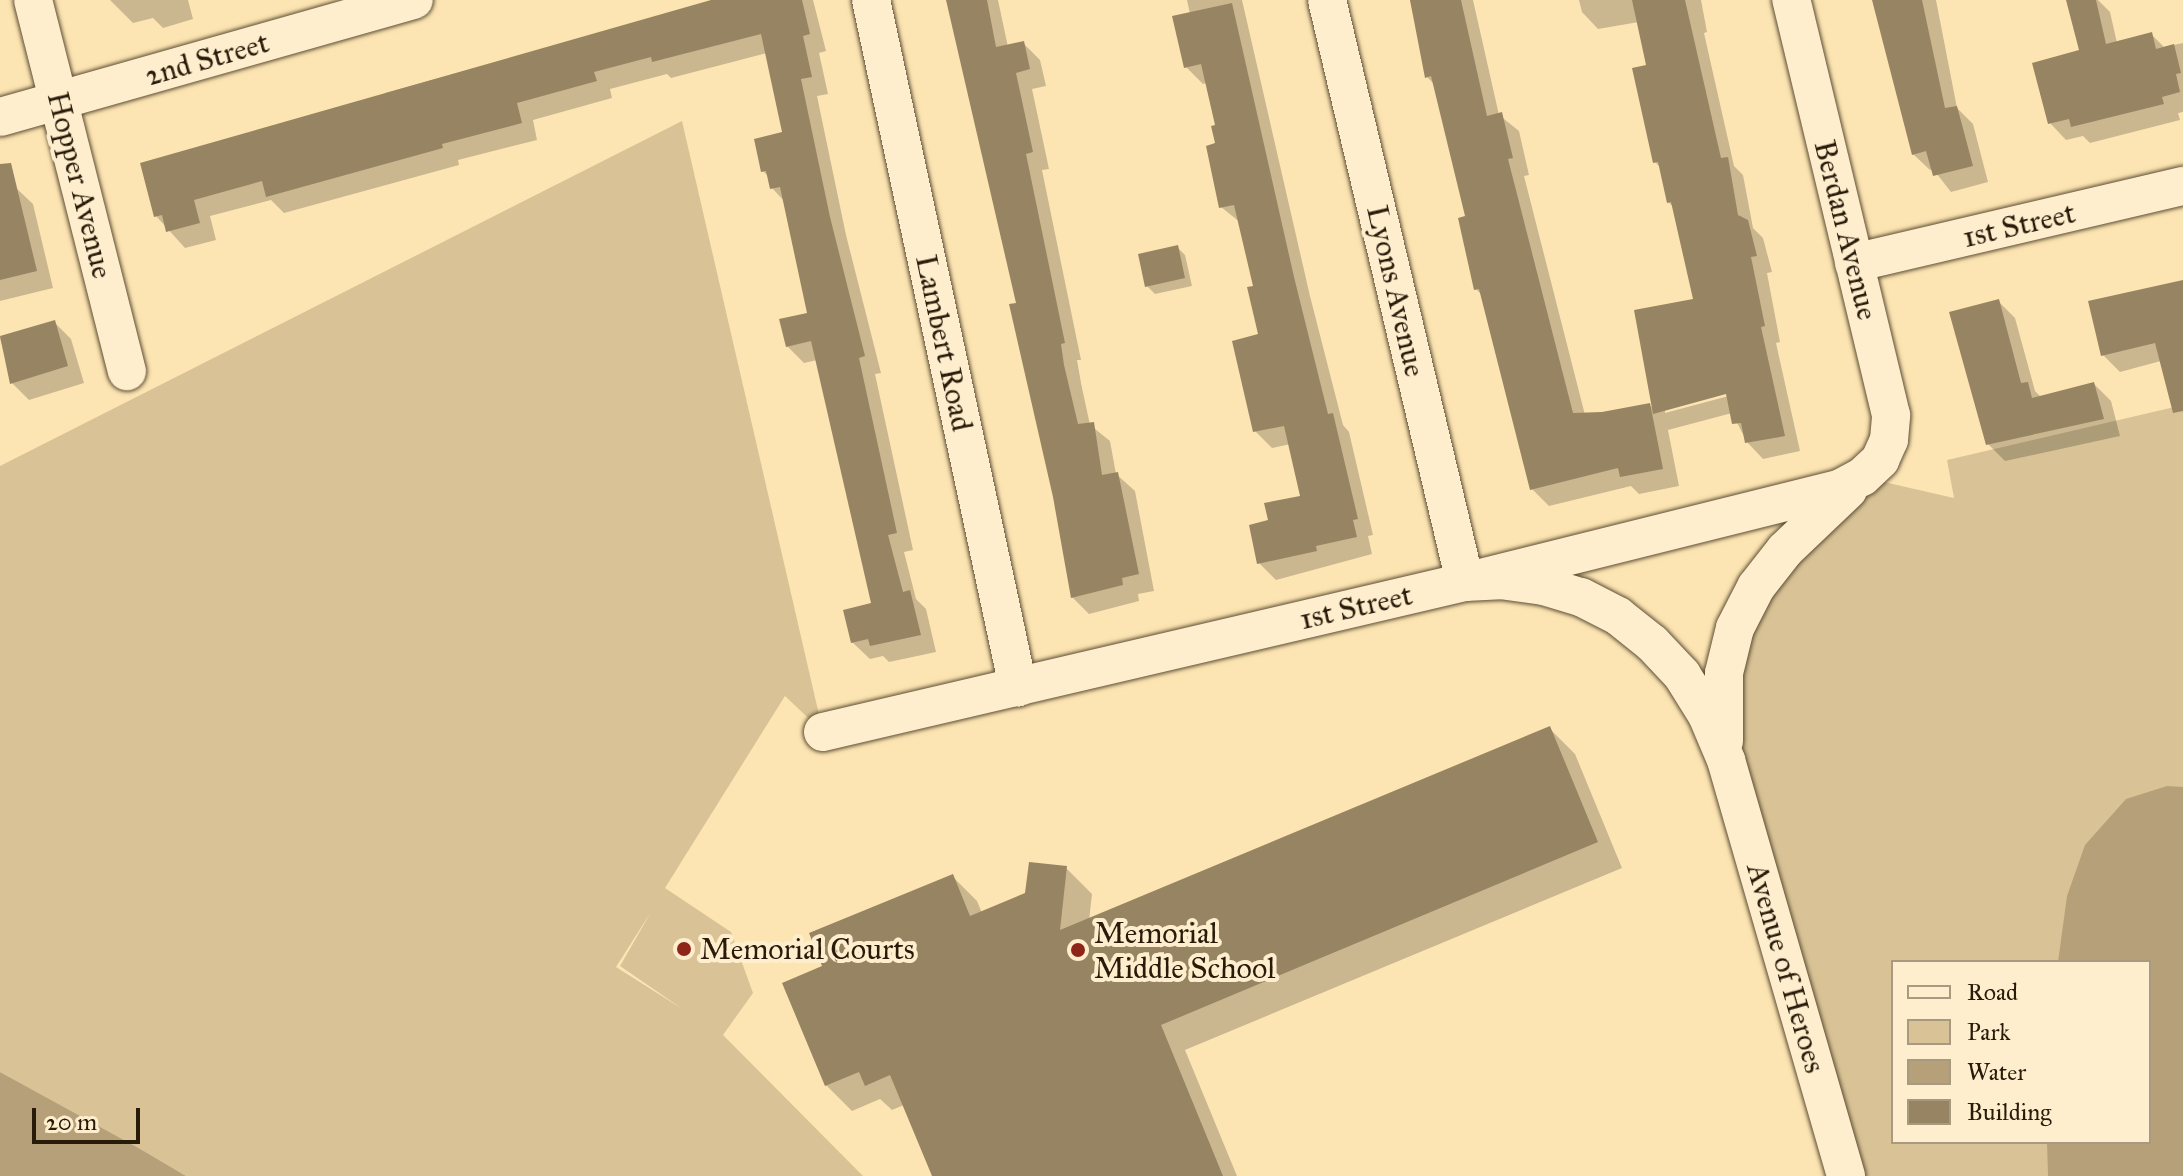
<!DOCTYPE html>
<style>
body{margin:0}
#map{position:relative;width:2183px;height:1176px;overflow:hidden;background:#fde5b3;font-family:"IM FELL Great Primer",serif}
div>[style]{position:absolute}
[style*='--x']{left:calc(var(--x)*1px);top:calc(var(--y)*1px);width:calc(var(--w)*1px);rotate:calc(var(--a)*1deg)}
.green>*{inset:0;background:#d9c396}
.water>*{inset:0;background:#b5a07a}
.shadow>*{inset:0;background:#0003}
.building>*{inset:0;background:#978462}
.roads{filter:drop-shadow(0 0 2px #5d4e34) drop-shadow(0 0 2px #5d4e34)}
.minor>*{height:38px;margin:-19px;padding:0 19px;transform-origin:19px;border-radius:19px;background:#feeece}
.dots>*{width:22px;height:22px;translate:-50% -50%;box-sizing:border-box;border:4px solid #feeece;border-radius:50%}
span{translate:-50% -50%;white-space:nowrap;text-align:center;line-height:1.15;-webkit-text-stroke:8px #feeece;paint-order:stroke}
.street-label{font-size:30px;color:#281b0a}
.poi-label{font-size:30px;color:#281b0a}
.left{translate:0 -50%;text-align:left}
.legend{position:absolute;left:1891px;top:960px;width:260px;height:184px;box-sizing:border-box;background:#feeece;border:2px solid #a89a80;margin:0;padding:10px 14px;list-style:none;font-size:24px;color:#281b0a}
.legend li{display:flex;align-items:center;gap:16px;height:40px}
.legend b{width:40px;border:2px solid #a89a80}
.scale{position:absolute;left:32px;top:1108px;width:108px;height:36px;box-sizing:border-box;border:4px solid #281b0a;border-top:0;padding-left:10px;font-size:24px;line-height:28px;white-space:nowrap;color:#281b0a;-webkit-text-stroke:6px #feeece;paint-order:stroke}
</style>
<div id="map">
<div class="green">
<div style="clip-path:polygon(evenodd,682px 121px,823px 732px,785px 696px,665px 888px,731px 932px,753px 993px,723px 1035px,863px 1176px,186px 1176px,0 1072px,0 466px,682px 121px,651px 912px,620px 966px,684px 1010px,616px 967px,651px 912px)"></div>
<div style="clip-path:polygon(evenodd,2183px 405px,2183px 1176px,1846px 1176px,1726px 760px,1735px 628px,1862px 477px,1954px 498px,1947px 460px,2183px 405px,1893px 962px,2149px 962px,2149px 1142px,1893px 1142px,1893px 962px)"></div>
</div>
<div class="water">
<div style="clip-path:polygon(2167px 786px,2183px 787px,2183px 1176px,2048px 1176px,2047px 1142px,2149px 1142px,2149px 962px,2058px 962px,2067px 896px,2085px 845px,2126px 799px)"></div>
<div style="clip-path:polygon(0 1072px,140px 1149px,186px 1176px,0 1176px)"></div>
</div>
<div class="shadow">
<div style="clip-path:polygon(110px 0,188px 0,193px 19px,163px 28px,153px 18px,133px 23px)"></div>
<div style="clip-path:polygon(721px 0,813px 0,826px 51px,819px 53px,828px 94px,817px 96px,846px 235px,881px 373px,875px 374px,913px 550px,904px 552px,916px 599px,926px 609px,936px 652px,889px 662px,883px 656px,870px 659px,852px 642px,873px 605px,817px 360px,804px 363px,787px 346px,810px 314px,785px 202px,772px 188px,769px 177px,763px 171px,785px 134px,767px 53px,671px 78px,667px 74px,610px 89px,612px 98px,533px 120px,537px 140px,458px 160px,459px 165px,284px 213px,271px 200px,210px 216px,216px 240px,185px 248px,156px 216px,386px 96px,385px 93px)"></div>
<div style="clip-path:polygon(949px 0,998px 0,1008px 47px,1023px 43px,1040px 60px,1046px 86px,1032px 89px,1049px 169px,1042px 170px,1081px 360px,1077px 360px,1081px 383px,1090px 425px,1110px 441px,1116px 474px,1135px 491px,1154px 591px,1138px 594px,1139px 601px,1089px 614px,1072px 597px,1018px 304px)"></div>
<div style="clip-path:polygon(1187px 0,1242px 0,1310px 296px,1343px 425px,1349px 432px,1373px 535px,1368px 536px,1372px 554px,1276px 580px,1259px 563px,1270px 522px,1303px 497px,1291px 444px,1272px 448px,1255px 431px,1260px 336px,1255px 287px,1241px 223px,1221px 207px,1217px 126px,1207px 83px,1203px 84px,1186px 67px,1190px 14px)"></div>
<div style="clip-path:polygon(evenodd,1410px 0,1473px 0,1499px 115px,1519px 131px,1529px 175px,1524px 176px,1585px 415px,1650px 405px,1654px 410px,1695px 300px,1675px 208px,1668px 202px,1662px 169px,1655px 162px,1648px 67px,1639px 22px,1598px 29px,1582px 12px,1579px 0,1701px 0,1707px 32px,1704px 33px,1734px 166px,1743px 175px,1753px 228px,1763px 238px,1772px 272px,1767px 273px,1780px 342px,1776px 343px,1800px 451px,1763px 459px,1747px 442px,1732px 413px,1668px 430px,1679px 486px,1639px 494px,1631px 486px,1549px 506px,1532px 489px,1483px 296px,1476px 289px,1467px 217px,1436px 86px,1427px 77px,1410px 0,1735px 390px,1736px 394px,1665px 413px,1665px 408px,1735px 390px)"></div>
<div style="clip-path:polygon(1875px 0,1936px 0,1957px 108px,1973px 124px,1988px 182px,1951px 192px,1933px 169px,1930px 170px,1913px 154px)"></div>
<div style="clip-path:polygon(2076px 0,2098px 0,2110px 12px,2117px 43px,2151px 34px,2164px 47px,2183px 43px,2183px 112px,2178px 113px,2180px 120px,2090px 143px,2083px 136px,2066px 140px,2050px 123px,2081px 52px)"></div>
<div style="clip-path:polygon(15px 187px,33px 204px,53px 288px,0 301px,0 190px)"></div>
<div style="clip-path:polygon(1177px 247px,1185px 255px,1192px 286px,1155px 294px,1147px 286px)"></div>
<div style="clip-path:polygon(2183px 282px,2183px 355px,2120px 372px,2103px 355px)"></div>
<div style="clip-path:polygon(1998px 301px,2015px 318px,2035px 391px,2041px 397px,2094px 384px,2111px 401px,2120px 436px,2005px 461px,1988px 444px)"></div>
<div style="clip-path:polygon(54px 322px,71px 339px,84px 383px,29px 400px,12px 383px,0 338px)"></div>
<div style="clip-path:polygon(1549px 728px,1575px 754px,1622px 868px,1185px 1050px,1237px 1176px,934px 1176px,904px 1105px,892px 1110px,880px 1099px,852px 1111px,826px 1085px,825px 967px,952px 876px,977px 901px,982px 913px,1027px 895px,1066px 868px,1092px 894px,1089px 921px)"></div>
</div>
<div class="building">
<div style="clip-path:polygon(711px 0,802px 0,810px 34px,803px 36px,812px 77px,801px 79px,830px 217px,865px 356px,859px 358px,897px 533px,888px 535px,903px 592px,910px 590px,921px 635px,870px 646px,868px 639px,851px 643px,843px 610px,871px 603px,811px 341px,786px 347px,779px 319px,807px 313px,780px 187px,770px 189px,766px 171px,761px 172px,754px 139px,782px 132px,761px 34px,652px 62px,651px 57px,594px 72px,597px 81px,517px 103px,522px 123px,442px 144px,443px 148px,266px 197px,262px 181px,194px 200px,200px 223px,166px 232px,162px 215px,154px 217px,140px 163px)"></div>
<div style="clip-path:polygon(946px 0,987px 0,996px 47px,1024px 41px,1030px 69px,1016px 73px,1033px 152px,1026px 154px,1065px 343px,1061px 344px,1064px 365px,1078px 424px,1094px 422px,1102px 475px,1118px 472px,1139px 574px,1122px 578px,1123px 585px,1071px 598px,1053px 497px,1009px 304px,1016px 303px)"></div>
<div style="clip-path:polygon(1410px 0,1461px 0,1487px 116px,1502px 112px,1513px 158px,1508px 159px,1573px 413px,1602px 412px,1650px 403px,1663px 469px,1620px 477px,1618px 468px,1530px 490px,1479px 289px,1474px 290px,1458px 218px,1465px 216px,1431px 76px,1425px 78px)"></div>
<div style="clip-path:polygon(1632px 0,1685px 0,1721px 158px,1728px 157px,1738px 215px,1748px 220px,1757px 256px,1751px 257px,1765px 326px,1761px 327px,1785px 436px,1745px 443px,1741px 423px,1732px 424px,1726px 394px,1653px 414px,1634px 310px,1693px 299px,1671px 202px,1667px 203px,1658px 162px,1653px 163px,1632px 68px,1646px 65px)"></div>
<div style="clip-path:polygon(1872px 0,1922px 0,1945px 108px,1957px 106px,1973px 166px,1933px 176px,1926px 151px,1912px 155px)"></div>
<div style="clip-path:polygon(2066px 0,2096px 0,2106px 44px,2152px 32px,2156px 49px,2174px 44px,2181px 73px,2176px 74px,2180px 92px,2162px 97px,2164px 104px,2071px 127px,2069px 119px,2048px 124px,2032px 63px,2079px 50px)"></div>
<div style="clip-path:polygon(1232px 3px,1294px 277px,1328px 414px,1333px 413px,1358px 519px,1353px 520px,1357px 537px,1316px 546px,1317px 551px,1257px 564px,1249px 525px,1268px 520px,1264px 503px,1300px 496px,1284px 426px,1253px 432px,1232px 341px,1258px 334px,1247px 287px,1253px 286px,1234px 205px,1219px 208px,1206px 146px,1215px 143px,1211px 126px,1215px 125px,1201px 64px,1184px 68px,1172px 16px)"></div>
<div style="clip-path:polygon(11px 163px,37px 271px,0 280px,0 164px)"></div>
<div style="clip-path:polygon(1178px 245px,1185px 278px,1145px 287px,1138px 254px)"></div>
<div style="clip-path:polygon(2183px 280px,2183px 411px,2173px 413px,2155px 343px,2101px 356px,2088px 301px)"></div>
<div style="clip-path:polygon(1999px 299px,2021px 383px,2028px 382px,2032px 398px,2094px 382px,2104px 419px,1986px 445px,1949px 312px)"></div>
<div style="clip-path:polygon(55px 320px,68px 366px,10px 384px,0 336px)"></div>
<div style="clip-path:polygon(1550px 726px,1598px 842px,1161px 1025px,1223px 1176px,932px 1176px,890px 1075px,865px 1086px,859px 1072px,825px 1086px,782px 983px,822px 966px,809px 933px,953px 874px,970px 916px,1025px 893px,1029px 862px,1067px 866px,1060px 930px)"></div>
</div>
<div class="roads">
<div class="minor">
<div style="--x:33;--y:0;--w:383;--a:75.8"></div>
<div style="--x:871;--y:0;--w:703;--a:77.92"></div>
<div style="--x:1327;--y:0;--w:598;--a:76.66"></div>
<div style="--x:1465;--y:582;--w:35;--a:-3"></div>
<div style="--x:1500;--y:580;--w:44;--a:7.8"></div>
<div style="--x:1544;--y:586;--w:39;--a:17"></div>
<div style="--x:1581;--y:597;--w:42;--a:27.2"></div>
<div style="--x:1618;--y:616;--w:43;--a:38.5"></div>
<div style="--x:1652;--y:643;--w:44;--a:46.8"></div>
<div style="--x:1682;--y:675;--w:47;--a:58"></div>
<div style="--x:1707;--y:715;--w:49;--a:67.1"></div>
<div style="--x:1726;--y:760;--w:433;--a:73.9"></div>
<div style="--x:0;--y:117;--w:430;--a:-15.8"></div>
<div style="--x:1854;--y:263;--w:338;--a:-13.2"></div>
<div style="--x:823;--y:732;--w:659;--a:-13.15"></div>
<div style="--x:1465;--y:582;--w:385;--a:-14"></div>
<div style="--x:1839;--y:489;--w:26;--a:-28"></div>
<div style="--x:1862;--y:477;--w:25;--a:-43"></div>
<div style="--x:1880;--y:460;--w:22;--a:-66"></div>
<div style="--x:1889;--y:440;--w:25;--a:-85"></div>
<div style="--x:1891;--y:415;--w:427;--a:-103.5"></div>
<div style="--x:1724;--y:741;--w:68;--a:-90"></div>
<div style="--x:1724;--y:673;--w:46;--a:-76.3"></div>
<div style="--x:1735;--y:628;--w:46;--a:-62.9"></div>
<div style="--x:1756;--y:587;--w:47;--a:-51.9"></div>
<div style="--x:1785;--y:550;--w:87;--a:-43.6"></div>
</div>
</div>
<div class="dots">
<div style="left:684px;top:949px;background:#8f2418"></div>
<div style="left:1078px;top:950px;background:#8f2418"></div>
</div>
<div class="street-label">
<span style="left:207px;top:59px;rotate:-16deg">2nd Street</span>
<span style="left:80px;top:185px;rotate:76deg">Hopper Avenue</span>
<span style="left:2019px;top:225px;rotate:-13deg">1st Street</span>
<span style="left:1846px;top:230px;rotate:76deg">Berdan Avenue</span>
<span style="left:1396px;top:291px;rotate:77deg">Lyons Avenue</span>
<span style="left:944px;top:343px;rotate:78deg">Lambert Road</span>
<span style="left:1356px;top:607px;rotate:-13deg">1st Street</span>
<span style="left:1786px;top:968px;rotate:74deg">Avenue of Heroes</span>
</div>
<div class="poi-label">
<span class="left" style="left:1094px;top:950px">Memorial<br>Middle School</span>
<span class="left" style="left:700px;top:949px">Memorial Courts</span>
</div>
<ul class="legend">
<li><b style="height:10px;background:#feeece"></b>Road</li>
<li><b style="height:22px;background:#d9c396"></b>Park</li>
<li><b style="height:22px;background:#b5a07a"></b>Water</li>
<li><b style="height:22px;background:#978462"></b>Building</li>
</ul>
<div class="scale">20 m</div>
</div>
